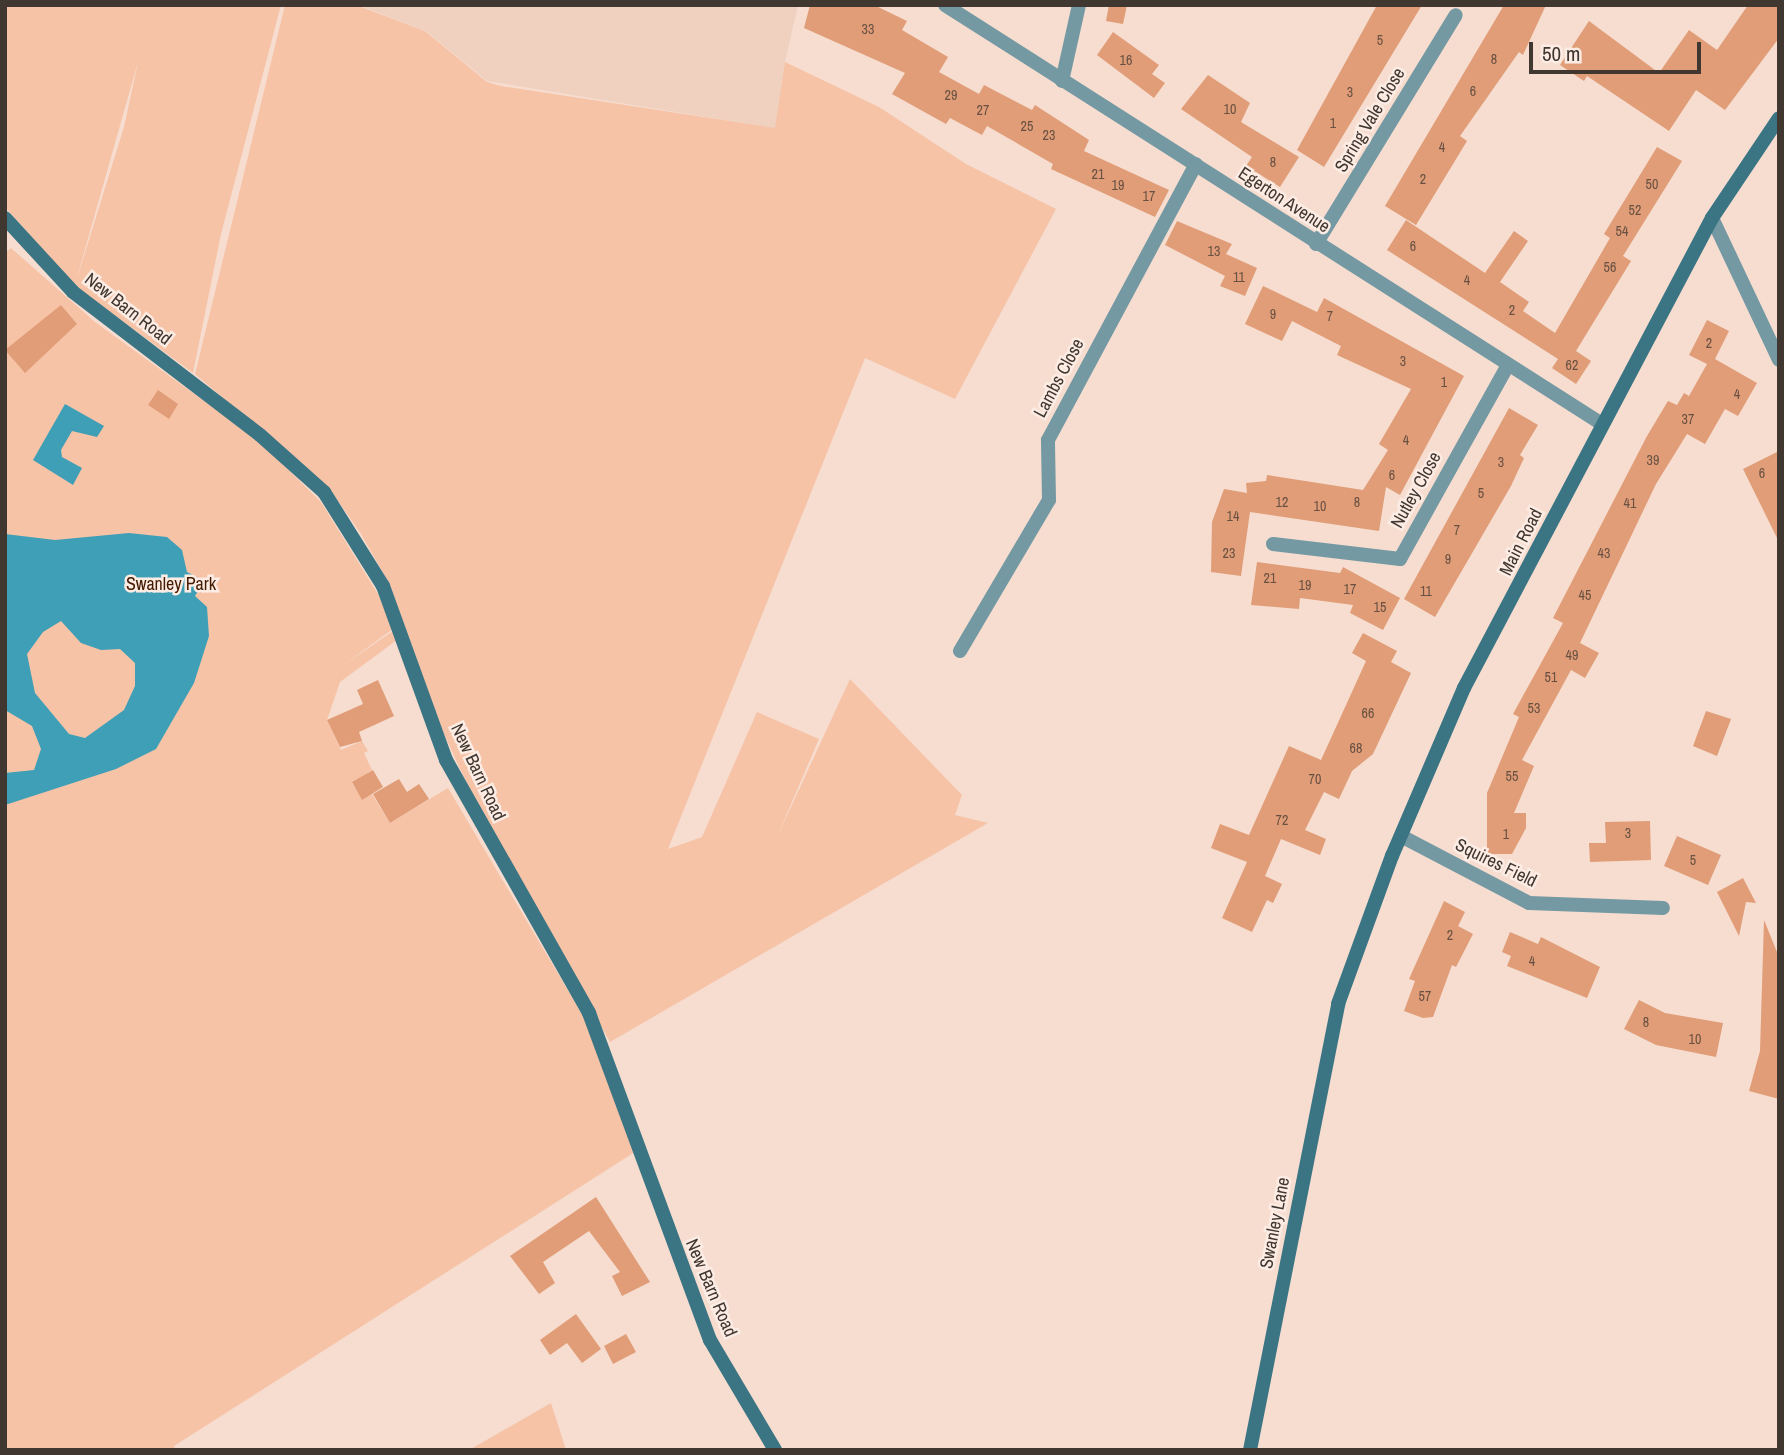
<!DOCTYPE html>
<style>
body{margin:0}
#map{position:relative;width:1784px;height:1455px;overflow:hidden;background:#f6ddd0;font-family:"Archivo Narrow",sans-serif}
div>[style]{position:absolute}
[style*='--x']{left:calc(var(--x)*1px);top:calc(var(--y)*1px);width:calc(var(--w)*1px);rotate:calc(var(--a)*1deg)}
.built>*{inset:0;background:#f0d1bf}
.green>*{inset:0;background:#f6c3a7}
.water>*{inset:0;background:#3e9fb7}
.building>*{inset:0;background:#e09d77}
.street>*{height:14px;margin:-7px;padding:0 7px;transform-origin:7px;border-radius:7px;background:#7499a3}
.secondary>*{height:14px;margin:-7px;padding:0 7px;transform-origin:7px;border-radius:7px;background:#3b7584}
span{translate:-50% -50%;white-space:nowrap;text-align:center;line-height:1.15;-webkit-text-stroke:5px #fcece4;paint-order:stroke}
.number-label{font-size:14px;color:#685042}
.number-label span{-webkit-text-stroke-width:0}
.street-label{font-size:18px;color:#403731}
.park-label{font-size:18px;color:#451b00}
.frame{position:absolute;inset:0;border:7px solid #403731;pointer-events:none}
.scale{position:absolute;left:1529px;top:42px;width:172px;height:32px;box-sizing:border-box;border:4px solid #403731;border-top:0;padding-left:9px;font-size:21px;line-height:24px;white-space:nowrap;color:#403731;-webkit-text-stroke:5px #fcece4;paint-order:stroke}
</style>
<div id="map">
<div class="built">
<div style="clip-path:polygon(358px 5px,798px 5px,785px 62px,779px 129px,487px 81px,426px 31px)"></div>
</div>
<div class="green">
<div style="clip-path:polygon(evenodd,5px 5px,281px 5px,221px 234px,193px 373px,75px 286px,5px 207px,5px 5px,138px 62px,124px 127px,78px 275px,78px 274px,138px 62px)"></div>
<div style="clip-path:polygon(285px 5px,356px 5px,425px 31px,487px 82px,501px 86px,775px 128px,785px 62px,879px 107px,966px 164px,1056px 209px,955px 399px,865px 358px,668px 849px,702px 837px,757px 712px,819px 739px,777px 837px,850px 679px,962px 795px,955px 815px,988px 823px,610px 1042px,473px 797px,439px 723px,390px 585px,361px 534px,329px 488px,195px 374px)"></div>
<div style="clip-path:polygon(11px 248px,95px 322px,259px 441px,321px 502px,378px 594px,393px 629px,342px 666px,393px 631px,397px 640px,340px 682px,327px 720px,341px 750px,362px 741px,368px 751px,364px 753px,372px 770px,352px 783px,362px 799px,372px 794px,390px 823px,448px 788px,589px 1026px,638px 1150px,174px 1446px,176px 1450px,5px 1450px,5px 253px)"></div>
<div style="clip-path:polygon(551px 1403px,566px 1450px,469px 1450px)"></div>
</div>
<div class="water">
<div style="clip-path:polygon(65px 404px,104px 426px,97px 437px,72px 431px,61px 450px,62px 457px,82px 468px,73px 485px,33px 460px)"></div>
<div style="clip-path:polygon(evenodd,129px 533px,167px 537px,182px 550px,187px 572px,197px 577px,201px 586px,195px 596px,207px 607px,209px 636px,194px 683px,156px 749px,116px 769px,5px 805px,5px 773px,34px 770px,41px 749px,32px 726px,5px 710px,5px 534px,55px 540px,129px 533px,61px 621px,81px 643px,101px 650px,120px 649px,135px 663px,135px 686px,124px 710px,85px 738px,69px 734px,35px 693px,27px 654px,43px 632px,61px 621px)"></div>
</div>
<div class="building">
<div style="clip-path:polygon(810px 5px,874px 5px,907px 21px,902px 30px,948px 57px,939px 72px,979px 94px,984px 85px,1032px 110px,1035px 105px,1089px 140px,1084px 151px,1169px 190px,1155px 217px,1051px 169px,1053px 164px,987px 126px,982px 135px,950px 118px,946px 124px,892px 94px,905px 73px,804px 28px)"></div>
<div style="clip-path:polygon(1109px 5px,1127px 5px,1123px 24px,1106px 21px)"></div>
<div style="clip-path:polygon(1377px 5px,1422px 5px,1324px 167px,1297px 150px)"></div>
<div style="clip-path:polygon(1504px 5px,1546px 5px,1523px 55px,1519px 52px,1460px 136px,1467px 141px,1416px 225px,1385px 206px)"></div>
<div style="clip-path:polygon(1748px 5px,1779px 5px,1779px 38px,1725px 110px,1696px 90px,1669px 131px,1587px 76px,1584px 81px,1560px 65px,1589px 21px,1659px 73px,1689px 30px,1717px 50px)"></div>
<div style="clip-path:polygon(1113px 32px,1159px 65px,1152px 74px,1165px 83px,1154px 98px,1097px 55px)"></div>
<div style="clip-path:polygon(1208px 75px,1250px 103px,1241px 122px,1299px 157px,1280px 187px,1246px 166px,1252px 157px,1181px 109px)"></div>
<div style="clip-path:polygon(1657px 147px,1682px 161px,1623px 256px,1631px 261px,1576px 351px,1591px 361px,1576px 384px,1552px 368px,1558px 359px,1387px 250px,1406px 220px,1485px 273px,1514px 231px,1528px 241px,1500px 282px,1529px 302px,1523px 311px,1555px 333px,1610px 238px,1604px 234px)"></div>
<div style="clip-path:polygon(1177px 221px,1232px 244px,1226px 254px,1257px 268px,1245px 296px,1220px 286px,1225px 276px,1165px 245px)"></div>
<div style="clip-path:polygon(1263px 286px,1317px 312px,1324px 298px,1464px 376px,1400px 495px,1386px 487px,1379px 531px,1250px 512px,1241px 576px,1211px 572px,1212px 522px,1224px 489px,1247px 493px,1246px 483px,1266px 481px,1267px 475px,1363px 490px,1388px 450px,1379px 444px,1411px 389px,1337px 355px,1341px 346px,1292px 321px,1282px 341px,1245px 324px)"></div>
<div style="clip-path:polygon(61px 305px,77px 324px,25px 373px,5px 350px)"></div>
<div style="clip-path:polygon(1707px 320px,1729px 331px,1715px 359px,1757px 383px,1738px 416px,1725px 409px,1705px 444px,1687px 434px,1656px 484px,1580px 643px,1599px 653px,1585px 678px,1571px 670px,1522px 760px,1534px 766px,1514px 813px,1526px 813px,1526px 828px,1512px 854px,1487px 854px,1487px 793px,1519px 717px,1513px 714px,1563px 623px,1553px 618px,1647px 436px,1668px 401px,1677px 405px,1684px 393px,1689px 396px,1707px 364px,1689px 355px)"></div>
<div style="clip-path:polygon(158px 390px,178px 404px,169px 419px,148px 405px)"></div>
<div style="clip-path:polygon(1509px 408px,1538px 425px,1520px 455px,1524px 458px,1511px 486px,1435px 617px,1404px 599px)"></div>
<div style="clip-path:polygon(1779px 451px,1779px 542px,1743px 469px)"></div>
<div style="clip-path:polygon(1257px 562px,1340px 573px,1343px 567px,1400px 598px,1383px 630px,1350px 613px,1353px 605px,1300px 598px,1299px 609px,1251px 605px)"></div>
<div style="clip-path:polygon(1363px 633px,1397px 651px,1391px 662px,1411px 673px,1373px 754px,1352px 771px,1339px 799px,1324px 792px,1305px 830px,1326px 839px,1320px 855px,1281px 839px,1265px 876px,1282px 884px,1273px 903px,1267px 900px,1252px 932px,1222px 918px,1247px 862px,1211px 848px,1220px 824px,1249px 835px,1289px 746px,1321px 760px,1366px 661px,1352px 653px)"></div>
<div style="clip-path:polygon(378px 680px,394px 716px,359px 732px,362px 741px,340px 747px,327px 720px,363px 704px,357px 690px)"></div>
<div style="clip-path:polygon(1706px 711px,1731px 719px,1717px 756px,1693px 746px)"></div>
<div style="clip-path:polygon(373px 770px,383px 787px,362px 800px,352px 782px)"></div>
<div style="clip-path:polygon(399px 779px,407px 792px,419px 784px,429px 799px,390px 823px,373px 794px)"></div>
<div style="clip-path:polygon(1650px 821px,1651px 860px,1590px 862px,1589px 843px,1606px 843px,1605px 822px)"></div>
<div style="clip-path:polygon(1677px 836px,1721px 855px,1708px 885px,1664px 866px)"></div>
<div style="clip-path:polygon(1743px 878px,1756px 903px,1746px 902px,1739px 936px,1717px 892px)"></div>
<div style="clip-path:polygon(1444px 901px,1465px 912px,1458px 926px,1473px 934px,1456px 967px,1452px 965px,1433px 1017px,1423px 1018px,1404px 1011px,1415px 981px,1409px 979px)"></div>
<div style="clip-path:polygon(1764px 920px,1779px 957px,1779px 1099px,1749px 1091px,1760px 1051px)"></div>
<div style="clip-path:polygon(1510px 932px,1538px 944px,1541px 937px,1600px 967px,1587px 998px,1507px 966px,1511px 956px,1502px 952px)"></div>
<div style="clip-path:polygon(1639px 1000px,1665px 1013px,1723px 1023px,1716px 1057px,1656px 1045px,1624px 1029px)"></div>
<div style="clip-path:polygon(596px 1197px,650px 1282px,622px 1296px,612px 1276px,620px 1272px,589px 1231px,543px 1262px,555px 1283px,539px 1294px,510px 1256px)"></div>
<div style="clip-path:polygon(576px 1314px,601px 1349px,582px 1363px,567px 1343px,550px 1355px,540px 1340px)"></div>
<div style="clip-path:polygon(626px 1334px,636px 1352px,613px 1364px,604px 1346px)"></div>
</div>
<div class="street">
<div style="--x:945;--y:5;--w:779;--a:32.53"></div>
<div style="--x:1062;--y:81;--w:78;--a:-77.4"></div>
<div style="--x:1712;--y:218;--w:157;--a:64.7"></div>
<div style="--x:1316;--y:244;--w:268;--a:-58.6"></div>
<div style="--x:1273;--y:544;--w:128;--a:6.7"></div>
<div style="--x:1400;--y:559;--w:222;--a:-60.9"></div>
<div style="--x:960;--y:651;--w:175;--a:-59.5"></div>
<div style="--x:1049;--y:500;--w:60;--a:-91"></div>
<div style="--x:1048;--y:440;--w:313;--a:-61.8"></div>
<div style="--x:1401;--y:836;--w:144;--a:27.6"></div>
<div style="--x:1529;--y:903;--w:134;--a:2.1"></div>
</div>
<div class="secondary">
<div style="--x:5;--y:218;--w:100;--a:47.4"></div>
<div style="--x:73;--y:292;--w:235;--a:37.4"></div>
<div style="--x:260;--y:435;--w:86;--a:41.7"></div>
<div style="--x:324;--y:492;--w:111;--a:57.9"></div>
<div style="--x:383;--y:586;--w:185;--a:70.1"></div>
<div style="--x:446;--y:760;--w:291;--a:60.5"></div>
<div style="--x:589;--y:1013;--w:349;--a:69.7"></div>
<div style="--x:710;--y:1340;--w:128;--a:59.4"></div>
<div style="--x:1250;--y:1450;--w:455;--a:-78.8"></div>
<div style="--x:1338;--y:1004;--w:158;--a:-70"></div>
<div style="--x:1392;--y:856;--w:183;--a:-66.8"></div>
<div style="--x:1464;--y:688;--w:531;--a:-62.18"></div>
<div style="--x:1712;--y:218;--w:120;--a:-56.2"></div>
</div>
<div class="number-label">
<span style="left:868px;top:29px">33</span>
<span style="left:1380px;top:40px">5</span>
<span style="left:1494px;top:59px">8</span>
<span style="left:1126px;top:60px">16</span>
<span style="left:1473px;top:91px">6</span>
<span style="left:1350px;top:92px">3</span>
<span style="left:951px;top:95px">29</span>
<span style="left:1230px;top:109px">10</span>
<span style="left:983px;top:110px">27</span>
<span style="left:1333px;top:123px">1</span>
<span style="left:1027px;top:126px">25</span>
<span style="left:1049px;top:135px">23</span>
<span style="left:1442px;top:147px">4</span>
<span style="left:1273px;top:162px">8</span>
<span style="left:1098px;top:174px">21</span>
<span style="left:1423px;top:179px">2</span>
<span style="left:1652px;top:184px">50</span>
<span style="left:1118px;top:185px">19</span>
<span style="left:1149px;top:196px">17</span>
<span style="left:1635px;top:210px">52</span>
<span style="left:1622px;top:231px">54</span>
<span style="left:1413px;top:246px">6</span>
<span style="left:1214px;top:251px">13</span>
<span style="left:1610px;top:267px">56</span>
<span style="left:1239px;top:277px">11</span>
<span style="left:1467px;top:280px">4</span>
<span style="left:1512px;top:310px">2</span>
<span style="left:1273px;top:314px">9</span>
<span style="left:1330px;top:316px">7</span>
<span style="left:1709px;top:343px">2</span>
<span style="left:1403px;top:361px">3</span>
<span style="left:1572px;top:365px">62</span>
<span style="left:1444px;top:382px">1</span>
<span style="left:1737px;top:394px">4</span>
<span style="left:1688px;top:419px">37</span>
<span style="left:1406px;top:440px">4</span>
<span style="left:1653px;top:460px">39</span>
<span style="left:1501px;top:462px">3</span>
<span style="left:1762px;top:473px">6</span>
<span style="left:1392px;top:475px">6</span>
<span style="left:1481px;top:493px">5</span>
<span style="left:1282px;top:502px">12</span>
<span style="left:1357px;top:502px">8</span>
<span style="left:1630px;top:503px">41</span>
<span style="left:1320px;top:506px">10</span>
<span style="left:1233px;top:516px">14</span>
<span style="left:1457px;top:530px">7</span>
<span style="left:1229px;top:553px">23</span>
<span style="left:1604px;top:553px">43</span>
<span style="left:1448px;top:559px">9</span>
<span style="left:1270px;top:578px">21</span>
<span style="left:1305px;top:585px">19</span>
<span style="left:1350px;top:589px">17</span>
<span style="left:1426px;top:591px">11</span>
<span style="left:1585px;top:595px">45</span>
<span style="left:1380px;top:607px">15</span>
<span style="left:1572px;top:655px">49</span>
<span style="left:1551px;top:677px">51</span>
<span style="left:1534px;top:708px">53</span>
<span style="left:1368px;top:713px">66</span>
<span style="left:1356px;top:748px">68</span>
<span style="left:1512px;top:776px">55</span>
<span style="left:1315px;top:779px">70</span>
<span style="left:1282px;top:820px">72</span>
<span style="left:1628px;top:833px">3</span>
<span style="left:1506px;top:834px">1</span>
<span style="left:1693px;top:860px">5</span>
<span style="left:1450px;top:935px">2</span>
<span style="left:1532px;top:961px">4</span>
<span style="left:1425px;top:996px">57</span>
<span style="left:1646px;top:1022px">8</span>
<span style="left:1695px;top:1039px">10</span>
</div>
<div class="street-label">
<span style="left:1370px;top:120px;rotate:-59deg">Spring Vale Close</span>
<span style="left:1284px;top:200px;rotate:33deg">Egerton Avenue</span>
<span style="left:128px;top:309px;rotate:38deg">New Barn Road</span>
<span style="left:1059px;top:378px;rotate:-62deg">Lambs Close</span>
<span style="left:1416px;top:490px;rotate:-61deg">Nutley Close</span>
<span style="left:1521px;top:542px;rotate:-63deg">Main Road</span>
<span style="left:478px;top:772px;rotate:65deg">New Barn Road</span>
<span style="left:1496px;top:863px;rotate:26deg">Squires Field</span>
<span style="left:1275px;top:1223px;rotate:-79deg">Swanley Lane</span>
<span style="left:711px;top:1288px;rotate:67deg">New Barn Road</span>
</div>
<div class="park-label">
<span style="left:171px;top:584px">Swanley Park</span>
</div>
<div class="frame"></div>
<div class="scale">50 m</div>
</div>
